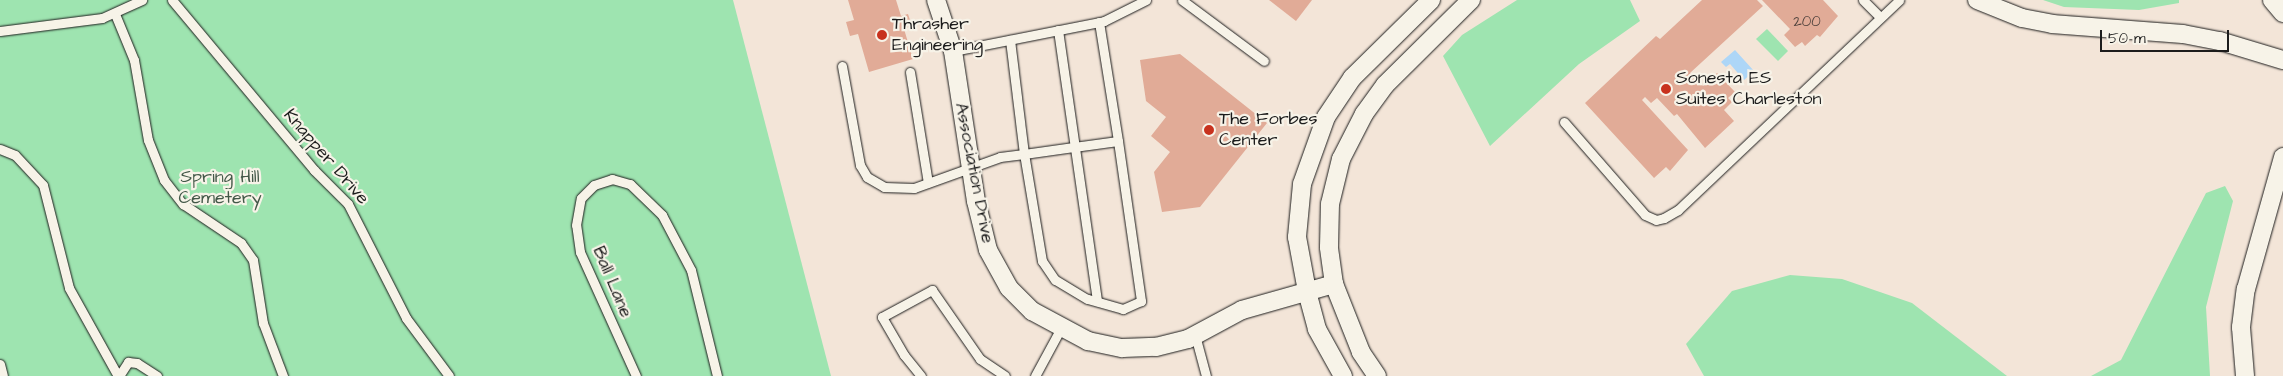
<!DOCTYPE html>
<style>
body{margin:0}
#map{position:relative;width:2283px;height:376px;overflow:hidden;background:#f3e5d8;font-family:"Architects Daughter",sans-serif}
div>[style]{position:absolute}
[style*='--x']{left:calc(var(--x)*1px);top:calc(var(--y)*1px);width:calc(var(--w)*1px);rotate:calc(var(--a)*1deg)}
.green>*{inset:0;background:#9ee4b0}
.water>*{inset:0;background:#add6f7}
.building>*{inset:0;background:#e1ab97}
.roads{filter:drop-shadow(0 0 1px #1c1c1c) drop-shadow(0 0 1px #1c1c1c)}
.service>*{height:9px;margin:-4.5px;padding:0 4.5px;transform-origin:4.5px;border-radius:4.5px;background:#f7f3e8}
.minor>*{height:18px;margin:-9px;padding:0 9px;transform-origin:9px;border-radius:9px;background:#f7f3e8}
.dots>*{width:14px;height:14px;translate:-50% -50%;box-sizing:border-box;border:2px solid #f7f3e8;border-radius:50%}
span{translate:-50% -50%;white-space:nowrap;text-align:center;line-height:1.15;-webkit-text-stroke:4.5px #f7f3e8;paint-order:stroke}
.number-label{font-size:15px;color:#4d403b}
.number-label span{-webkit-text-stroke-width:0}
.poi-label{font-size:18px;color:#1c1c1c}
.left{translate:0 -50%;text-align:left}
.street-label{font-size:18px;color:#1c1c1c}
.park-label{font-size:18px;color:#435848}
.scale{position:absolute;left:2100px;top:30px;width:129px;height:22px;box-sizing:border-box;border:2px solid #1c1c1c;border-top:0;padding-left:6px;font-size:15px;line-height:18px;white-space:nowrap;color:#1c1c1c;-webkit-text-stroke:4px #f7f3e8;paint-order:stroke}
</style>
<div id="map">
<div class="green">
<div style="clip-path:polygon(0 0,733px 0,831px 376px,0 376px)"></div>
<div style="clip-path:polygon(1517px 0,1630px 0,1640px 21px,1579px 64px,1490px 146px,1443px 56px,1462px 35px)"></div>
<div style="clip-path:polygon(2043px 0,2179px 0,2179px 3px,2139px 10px,2064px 7px)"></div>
<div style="clip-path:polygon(1767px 29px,1788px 51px,1778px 61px,1756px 39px)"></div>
<div style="clip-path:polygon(2225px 186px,2233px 201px,2206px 307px,2210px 376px,2091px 376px,2121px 360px,2206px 193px)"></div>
<div style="clip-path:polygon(1790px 275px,1842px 279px,1912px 303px,2007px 376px,1704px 376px,1686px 344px,1732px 291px)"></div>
</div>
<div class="water">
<div style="clip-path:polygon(1735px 50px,1754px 71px,1744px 80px,1730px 64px,1726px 67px,1721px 62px)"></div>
</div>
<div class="building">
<div style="clip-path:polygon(848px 0,896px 0,901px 16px,908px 14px,912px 26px,904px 29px,913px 59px,869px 72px,858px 34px,850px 36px,846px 22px,854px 20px)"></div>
<div style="clip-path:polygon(1269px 0,1312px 0,1296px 21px)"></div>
<div style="clip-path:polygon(1702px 0,1757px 0,1763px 6px,1690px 73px,1703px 86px,1717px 73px,1735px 92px,1728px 98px,1732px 102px,1724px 110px,1734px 121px,1705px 148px,1677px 114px,1674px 116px,1657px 98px,1651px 103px,1645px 97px,1642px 100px,1688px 150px,1670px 171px,1666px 167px,1654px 178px,1585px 103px,1656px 36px,1660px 39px)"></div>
<div style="clip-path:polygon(1762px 0,1823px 0,1838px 16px,1820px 37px,1817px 35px,1805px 46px,1802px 42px,1795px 47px,1784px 35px,1790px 29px)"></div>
<div style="clip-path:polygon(1180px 54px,1267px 123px,1200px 207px,1162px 212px,1154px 172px,1170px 152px,1151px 136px,1166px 117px,1146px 101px,1140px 60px)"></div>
</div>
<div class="roads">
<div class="service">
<div style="--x:172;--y:0;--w:222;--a:50.1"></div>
<div style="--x:314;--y:170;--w:48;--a:45"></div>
<div style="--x:348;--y:204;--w:128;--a:63"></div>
<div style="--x:406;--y:318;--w:72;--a:53.4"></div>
<div style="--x:1182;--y:0;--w:102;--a:36.6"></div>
<div style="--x:1863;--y:0;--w:24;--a:45"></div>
<div style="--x:115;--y:14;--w:50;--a:67.6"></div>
<div style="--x:134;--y:60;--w:81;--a:80.1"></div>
<div style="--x:148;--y:140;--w:43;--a:68.2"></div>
<div style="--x:164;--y:180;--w:31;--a:52"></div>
<div style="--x:183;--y:204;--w:70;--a:33.9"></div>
<div style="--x:241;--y:243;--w:21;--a:55"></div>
<div style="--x:253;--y:260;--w:64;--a:81"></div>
<div style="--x:263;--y:323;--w:57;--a:69.3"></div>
<div style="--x:1099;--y:22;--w:121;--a:80.9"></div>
<div style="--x:1058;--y:30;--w:274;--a:81.8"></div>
<div style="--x:0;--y:31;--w:103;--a:-7.3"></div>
<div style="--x:102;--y:18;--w:44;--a:-24.2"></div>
<div style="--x:953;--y:51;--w:154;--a:-11.2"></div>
<div style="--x:1104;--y:21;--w:47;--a:-26.6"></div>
<div style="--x:842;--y:66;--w:101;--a:79.7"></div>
<div style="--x:860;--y:165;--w:14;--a:60"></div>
<div style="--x:867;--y:177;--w:20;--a:30"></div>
<div style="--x:884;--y:187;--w:30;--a:2"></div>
<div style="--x:914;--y:188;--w:91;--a:-19.8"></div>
<div style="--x:1000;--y:157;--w:24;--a:-7"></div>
<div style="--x:1024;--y:154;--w:50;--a:-8"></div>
<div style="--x:1074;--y:147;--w:44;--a:-7.8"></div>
<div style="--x:1118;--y:141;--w:162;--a:81.8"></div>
<div style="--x:1141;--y:301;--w:20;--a:156"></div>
<div style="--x:1123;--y:309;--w:37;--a:-164"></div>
<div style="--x:1087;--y:299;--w:37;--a:-149"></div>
<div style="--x:1055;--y:280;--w:23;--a:-124"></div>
<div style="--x:1042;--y:261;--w:109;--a:-99.5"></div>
<div style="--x:1024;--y:154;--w:115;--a:-97"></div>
<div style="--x:910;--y:72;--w:112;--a:80.8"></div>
<div style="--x:1564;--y:122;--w:123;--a:48.9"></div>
<div style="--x:1645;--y:215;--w:12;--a:24"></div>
<div style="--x:1656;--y:220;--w:8;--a:-14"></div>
<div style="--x:1664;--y:218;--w:16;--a:-30"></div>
<div style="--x:1678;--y:210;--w:305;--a:-43.5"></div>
<div style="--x:0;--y:149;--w:16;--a:22"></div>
<div style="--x:15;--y:155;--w:41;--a:47"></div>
<div style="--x:43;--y:185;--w:106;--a:75.8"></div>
<div style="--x:69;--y:288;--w:101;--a:60.9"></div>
<div style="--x:1195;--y:335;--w:42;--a:75"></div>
<div style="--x:0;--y:364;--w:12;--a:76"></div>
<div style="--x:119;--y:376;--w:17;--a:-57"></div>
<div style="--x:128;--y:362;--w:9;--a:6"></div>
<div style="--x:137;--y:363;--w:24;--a:33"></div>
<div style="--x:636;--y:376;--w:136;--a:-114.3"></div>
<div style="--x:580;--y:252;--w:27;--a:-98"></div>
<div style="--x:576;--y:225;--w:27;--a:-80"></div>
<div style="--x:581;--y:198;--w:18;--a:-45"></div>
<div style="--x:594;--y:185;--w:19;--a:-18"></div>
<div style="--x:612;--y:179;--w:19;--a:16"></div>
<div style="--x:630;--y:184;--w:45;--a:44.1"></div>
<div style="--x:662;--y:215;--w:62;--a:62.2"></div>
<div style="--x:691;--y:270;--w:109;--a:76.2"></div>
<div style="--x:921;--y:376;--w:27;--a:-129"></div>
<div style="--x:904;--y:355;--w:44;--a:-120.1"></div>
<div style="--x:882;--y:317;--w:57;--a:-28.4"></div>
<div style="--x:932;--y:290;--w:84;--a:55.2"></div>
<div style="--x:980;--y:359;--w:30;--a:34"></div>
<div style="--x:1035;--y:376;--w:55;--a:-61.6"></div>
</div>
<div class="minor">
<div style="--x:936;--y:0;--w:54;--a:71.6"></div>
<div style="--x:953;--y:51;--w:152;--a:81.3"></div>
<div style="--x:976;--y:201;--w:50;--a:76.2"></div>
<div style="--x:988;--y:250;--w:43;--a:61.1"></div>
<div style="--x:1009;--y:288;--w:33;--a:45"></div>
<div style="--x:1032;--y:311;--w:64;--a:28.2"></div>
<div style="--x:1088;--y:341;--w:35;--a:12"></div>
<div style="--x:1122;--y:348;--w:34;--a:-2"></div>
<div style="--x:1156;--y:347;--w:33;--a:-14"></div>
<div style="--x:1188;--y:339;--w:61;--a:-28.2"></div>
<div style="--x:1242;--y:310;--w:96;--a:-15.8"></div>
<div style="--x:1977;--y:0;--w:48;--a:21.8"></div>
<div style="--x:2022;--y:18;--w:31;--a:11"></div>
<div style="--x:2052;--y:24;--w:131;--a:4.4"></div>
<div style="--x:2183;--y:34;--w:38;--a:11"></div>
<div style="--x:2220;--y:41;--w:66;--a:16.8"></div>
<div style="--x:2272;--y:0;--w:17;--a:50"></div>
<div style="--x:1343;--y:376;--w:54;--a:-119"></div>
<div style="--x:1317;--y:329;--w:39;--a:-105"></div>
<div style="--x:1307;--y:291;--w:55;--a:-100.5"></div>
<div style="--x:1297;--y:237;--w:53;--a:-84.6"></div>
<div style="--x:1302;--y:184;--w:71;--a:-70.3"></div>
<div style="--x:1326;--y:117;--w:47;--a:-56.3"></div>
<div style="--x:1352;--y:78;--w:111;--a:-44.6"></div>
<div style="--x:1377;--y:376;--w:29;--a:-124"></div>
<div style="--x:1361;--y:352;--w:73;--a:-111.7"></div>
<div style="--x:1334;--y:284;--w:37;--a:-98"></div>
<div style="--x:1329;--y:247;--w:43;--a:-88.7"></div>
<div style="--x:1330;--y:204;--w:46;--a:-76.3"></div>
<div style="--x:1341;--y:159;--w:51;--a:-62.9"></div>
<div style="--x:1364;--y:114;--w:36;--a:-54"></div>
<div style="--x:1385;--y:85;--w:121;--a:-44.7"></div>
<div style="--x:2245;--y:376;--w:49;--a:-94.7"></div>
<div style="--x:2241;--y:327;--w:38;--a:-83"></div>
<div style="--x:2246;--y:289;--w:137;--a:-74.3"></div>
</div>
</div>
<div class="dots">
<div style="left:882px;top:35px;background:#c8321e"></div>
<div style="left:1666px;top:89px;background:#c8321e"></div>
<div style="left:1209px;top:130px;background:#c8321e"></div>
</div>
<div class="number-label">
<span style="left:1807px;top:22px">200</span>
</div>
<div class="poi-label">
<span class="left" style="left:892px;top:35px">Thrasher<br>Engineering</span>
<span class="left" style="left:1676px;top:89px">Sonesta ES<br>Suites Charleston</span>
<span class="left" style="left:1219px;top:130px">The Forbes<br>Center</span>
</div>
<div class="street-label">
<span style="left:326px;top:157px;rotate:49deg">Knapper Drive</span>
<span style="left:974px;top:173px;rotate:79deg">Association Drive</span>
<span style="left:612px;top:282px;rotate:67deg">Ball Lane</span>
</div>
<div class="park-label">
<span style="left:220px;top:188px">Spring Hill<br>Cemetery</span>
</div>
<div class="scale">50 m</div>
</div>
